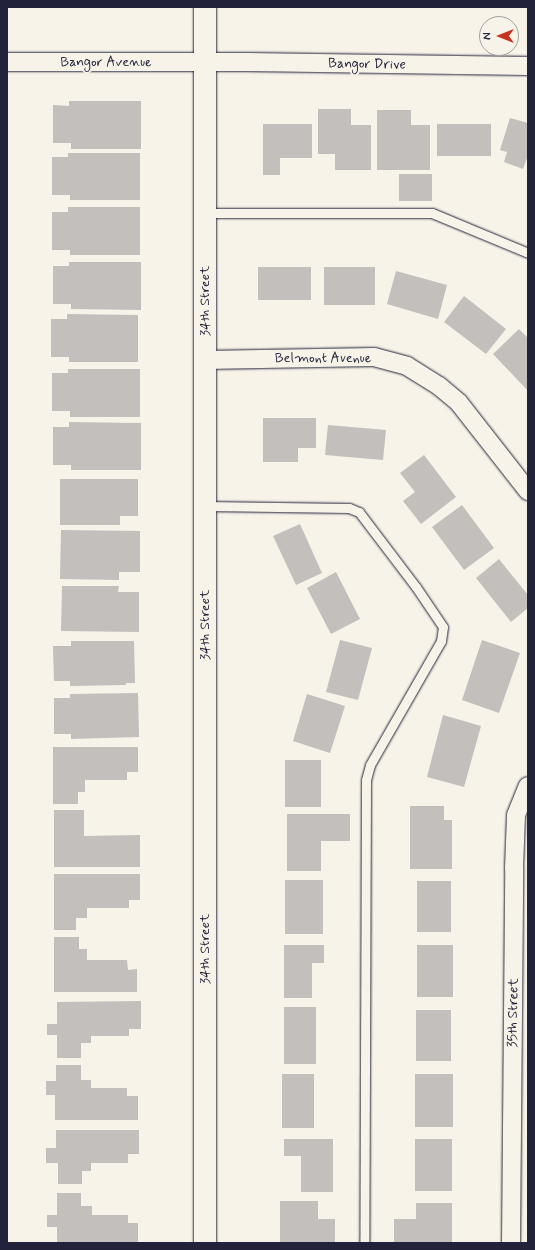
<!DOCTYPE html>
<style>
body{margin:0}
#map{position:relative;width:535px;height:1250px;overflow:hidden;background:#f7f3e8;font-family:Mynerve,sans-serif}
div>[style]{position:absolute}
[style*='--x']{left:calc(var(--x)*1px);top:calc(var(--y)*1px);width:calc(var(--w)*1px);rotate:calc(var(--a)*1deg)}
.building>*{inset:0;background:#c2bfbd}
.roads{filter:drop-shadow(0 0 1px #22223b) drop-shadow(0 0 1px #22223b)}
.lane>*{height:9px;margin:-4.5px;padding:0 4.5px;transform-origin:4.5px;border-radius:4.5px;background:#f7f3e8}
.street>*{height:18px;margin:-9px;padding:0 9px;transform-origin:9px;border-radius:9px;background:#f7f3e8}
.secondary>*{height:22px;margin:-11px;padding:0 11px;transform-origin:11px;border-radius:11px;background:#f7f3e8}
span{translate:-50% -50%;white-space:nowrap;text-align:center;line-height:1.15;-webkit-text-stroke:4px #f7f3e8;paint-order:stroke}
.street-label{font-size:14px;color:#22223b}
.frame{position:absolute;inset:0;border:8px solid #22223b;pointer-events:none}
.north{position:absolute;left:479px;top:16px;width:40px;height:40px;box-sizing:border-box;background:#f7f3e8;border:1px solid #a29fa3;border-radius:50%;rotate:270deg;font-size:11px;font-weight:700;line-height:16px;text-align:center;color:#22223b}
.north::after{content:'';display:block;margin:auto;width:14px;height:18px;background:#c8321e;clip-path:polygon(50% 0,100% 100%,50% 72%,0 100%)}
</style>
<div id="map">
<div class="building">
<div style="clip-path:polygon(69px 101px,141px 101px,141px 149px,71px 149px,71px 143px,53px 143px,53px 105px,69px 106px)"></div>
<div style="clip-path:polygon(318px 109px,351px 109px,351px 125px,371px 125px,371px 170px,335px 170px,335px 154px,318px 154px)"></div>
<div style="clip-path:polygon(377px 110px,411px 110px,411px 125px,430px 125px,430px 170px,377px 170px)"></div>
<div style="clip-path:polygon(510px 118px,528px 123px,528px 158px,527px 158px,523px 169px,504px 162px,507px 152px,500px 150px)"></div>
<div style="clip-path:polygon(263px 124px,312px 124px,312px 158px,280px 158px,280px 175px,263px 175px)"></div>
<div style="clip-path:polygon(437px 124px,491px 124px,491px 156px,437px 156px)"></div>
<div style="clip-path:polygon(68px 153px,140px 153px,140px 200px,70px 200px,70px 195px,52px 195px,52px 157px,68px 157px)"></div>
<div style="clip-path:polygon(399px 174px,432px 174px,432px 201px,399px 201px)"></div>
<div style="clip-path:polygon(68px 207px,140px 207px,140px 255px,70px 255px,70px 250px,52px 250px,52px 212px,68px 212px)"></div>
<div style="clip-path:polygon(69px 262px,141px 262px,141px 310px,71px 309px,71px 304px,53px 304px,53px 266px,69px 266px)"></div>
<div style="clip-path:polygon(258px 267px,311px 267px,311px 300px,258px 300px)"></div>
<div style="clip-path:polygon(324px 267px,375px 267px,375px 305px,324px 305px)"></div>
<div style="clip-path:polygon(396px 271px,447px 285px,438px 319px,387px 304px)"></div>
<div style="clip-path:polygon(464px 296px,506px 329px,486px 354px,444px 322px)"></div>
<div style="clip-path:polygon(67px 314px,138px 315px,138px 362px,69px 362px,69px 357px,51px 357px,51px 319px,67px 319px)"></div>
<div style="clip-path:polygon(519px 329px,528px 338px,528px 391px,493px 354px)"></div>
<div style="clip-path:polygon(68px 369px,140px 369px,140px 417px,70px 417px,70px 411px,52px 411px,52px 373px,68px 373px)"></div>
<div style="clip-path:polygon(263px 418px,316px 418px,316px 448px,298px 448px,298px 462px,263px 462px)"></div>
<div style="clip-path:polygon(69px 422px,141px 423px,141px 470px,71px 470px,71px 465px,53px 465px,53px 427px,69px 427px)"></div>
<div style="clip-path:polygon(328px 425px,386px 430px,383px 460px,325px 455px)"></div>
<div style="clip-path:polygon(424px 455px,456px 497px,421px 524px,403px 501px,415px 492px,400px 473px)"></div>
<div style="clip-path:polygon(60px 479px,138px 479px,138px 516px,120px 516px,120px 525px,60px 525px)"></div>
<div style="clip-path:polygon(462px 505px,494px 548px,464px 570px,432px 527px)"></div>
<div style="clip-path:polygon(300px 524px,322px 573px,296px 585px,273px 536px)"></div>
<div style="clip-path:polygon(61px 530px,140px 531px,140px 572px,119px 572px,119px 580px,60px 579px)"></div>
<div style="clip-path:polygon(499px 559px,528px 595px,528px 608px,511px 622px,476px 578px)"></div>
<div style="clip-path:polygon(336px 572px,360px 619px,331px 634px,307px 588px)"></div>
<div style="clip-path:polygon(62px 586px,119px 586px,118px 592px,139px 592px,139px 632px,61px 631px)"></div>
<div style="clip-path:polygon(340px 640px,372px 648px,358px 700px,326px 692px)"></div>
<div style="clip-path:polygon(482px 640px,520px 653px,499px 713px,462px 700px)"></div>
<div style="clip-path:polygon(71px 641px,134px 641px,135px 683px,126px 683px,126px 685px,70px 686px,70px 681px,54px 681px,53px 646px,71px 646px)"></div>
<div style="clip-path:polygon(138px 693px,139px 737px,71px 739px,71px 734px,54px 734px,54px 698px,70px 698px,70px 694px)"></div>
<div style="clip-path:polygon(307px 694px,345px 706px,330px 753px,293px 741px)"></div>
<div style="clip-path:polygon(443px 715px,481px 726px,464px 787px,427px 777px)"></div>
<div style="clip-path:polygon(53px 747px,138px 747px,138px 772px,127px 772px,127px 780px,85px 780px,85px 792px,78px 792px,78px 804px,53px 804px)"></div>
<div style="clip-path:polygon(285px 760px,321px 760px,321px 807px,285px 807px)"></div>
<div style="clip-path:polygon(410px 806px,444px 806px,444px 820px,452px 820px,452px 869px,410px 869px)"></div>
<div style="clip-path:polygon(54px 810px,84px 810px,84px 836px,140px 835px,140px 867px,54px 867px)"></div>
<div style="clip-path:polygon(287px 814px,350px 814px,350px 841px,321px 841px,321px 871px,287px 871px)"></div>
<div style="clip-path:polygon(54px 874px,140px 874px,140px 900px,129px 900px,129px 908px,87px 908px,87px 918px,76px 918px,76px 930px,54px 930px)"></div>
<div style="clip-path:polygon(285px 880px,323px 880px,323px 934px,285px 934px)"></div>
<div style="clip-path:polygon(417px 881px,451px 881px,451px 932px,417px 932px)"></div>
<div style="clip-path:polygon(54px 937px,79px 937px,79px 949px,87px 949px,87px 960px,127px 960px,128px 970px,137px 969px,137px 992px,54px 992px)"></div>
<div style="clip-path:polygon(284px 945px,324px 945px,324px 963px,312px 963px,312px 998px,284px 998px)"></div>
<div style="clip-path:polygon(417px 945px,453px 945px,453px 997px,417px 997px)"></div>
<div style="clip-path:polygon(141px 1001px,141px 1029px,129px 1029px,129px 1036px,91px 1036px,91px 1043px,81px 1043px,81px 1058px,57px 1058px,57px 1035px,47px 1035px,47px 1024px,57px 1024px,57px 1002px)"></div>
<div style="clip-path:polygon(284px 1007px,316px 1007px,316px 1064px,284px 1064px)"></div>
<div style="clip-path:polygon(416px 1010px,451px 1010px,451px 1061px,416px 1061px)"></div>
<div style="clip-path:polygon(56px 1065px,81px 1065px,81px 1080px,91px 1080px,91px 1088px,127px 1088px,127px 1096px,138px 1096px,138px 1120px,55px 1120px,55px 1095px,46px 1095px,46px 1081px,56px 1081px)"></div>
<div style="clip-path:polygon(282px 1074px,314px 1074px,314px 1128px,282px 1128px)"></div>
<div style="clip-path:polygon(415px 1074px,453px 1074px,453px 1127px,415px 1127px)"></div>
<div style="clip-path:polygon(56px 1130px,139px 1130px,139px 1154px,128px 1154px,128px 1163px,91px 1163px,91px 1171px,82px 1171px,82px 1184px,58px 1184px,58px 1163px,46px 1163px,46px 1148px,56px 1148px)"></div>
<div style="clip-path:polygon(284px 1139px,333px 1139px,333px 1192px,301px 1192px,301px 1156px,284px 1156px)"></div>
<div style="clip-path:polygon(415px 1139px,452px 1139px,452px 1191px,415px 1191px)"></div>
<div style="clip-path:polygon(57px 1193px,81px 1193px,81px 1206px,92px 1206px,92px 1215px,128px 1215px,128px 1223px,138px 1223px,138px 1243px,57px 1243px,57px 1227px,47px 1227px,47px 1215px,57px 1215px)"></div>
<div style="clip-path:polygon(280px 1201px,318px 1201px,318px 1219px,335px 1219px,335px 1243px,280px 1243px)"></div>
<div style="clip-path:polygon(416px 1203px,452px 1203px,452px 1243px,394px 1243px,394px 1219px,416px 1219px)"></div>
</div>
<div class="roads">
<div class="lane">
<div style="--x:205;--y:213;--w:227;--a:0"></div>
<div style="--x:432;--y:213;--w:104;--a:22.6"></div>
<div style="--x:205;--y:506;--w:144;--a:0.8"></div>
<div style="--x:349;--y:508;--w:11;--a:22"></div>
<div style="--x:359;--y:512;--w:94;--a:52.8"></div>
<div style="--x:416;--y:587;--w:48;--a:56"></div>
<div style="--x:443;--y:627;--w:14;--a:98"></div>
<div style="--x:441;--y:641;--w:143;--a:119.8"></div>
<div style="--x:370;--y:765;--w:16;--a:105"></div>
<div style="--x:366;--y:780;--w:463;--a:90.2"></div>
</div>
<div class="street">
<div style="--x:7;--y:62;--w:240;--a:0"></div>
<div style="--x:247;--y:62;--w:281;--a:0.8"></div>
<div style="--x:205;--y:360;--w:169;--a:-1"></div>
<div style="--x:374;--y:357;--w:34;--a:15"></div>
<div style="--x:407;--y:366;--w:38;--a:32"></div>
<div style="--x:439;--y:386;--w:26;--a:40"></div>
<div style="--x:459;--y:403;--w:112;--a:51.9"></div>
<div style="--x:511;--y:1243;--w:375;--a:-89.5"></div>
<div style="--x:514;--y:868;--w:53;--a:-87.8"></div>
<div style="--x:516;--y:815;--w:31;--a:-68"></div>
</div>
<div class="secondary">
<div style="--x:205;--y:7;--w:1236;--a:90"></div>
</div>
</div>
<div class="street-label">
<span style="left:106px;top:62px">Bangor Avenue</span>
<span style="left:367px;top:64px;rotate:1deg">Bangor Drive</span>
<span style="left:205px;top:301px;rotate:-90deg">34th Street</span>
<span style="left:323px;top:358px">Belmont Avenue</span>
<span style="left:205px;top:625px;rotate:-90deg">34th Street</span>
<span style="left:205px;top:949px;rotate:-90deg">34th Street</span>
<span style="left:513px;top:1013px;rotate:-89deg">35th Street</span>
</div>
<div class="frame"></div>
<div class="north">N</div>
</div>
